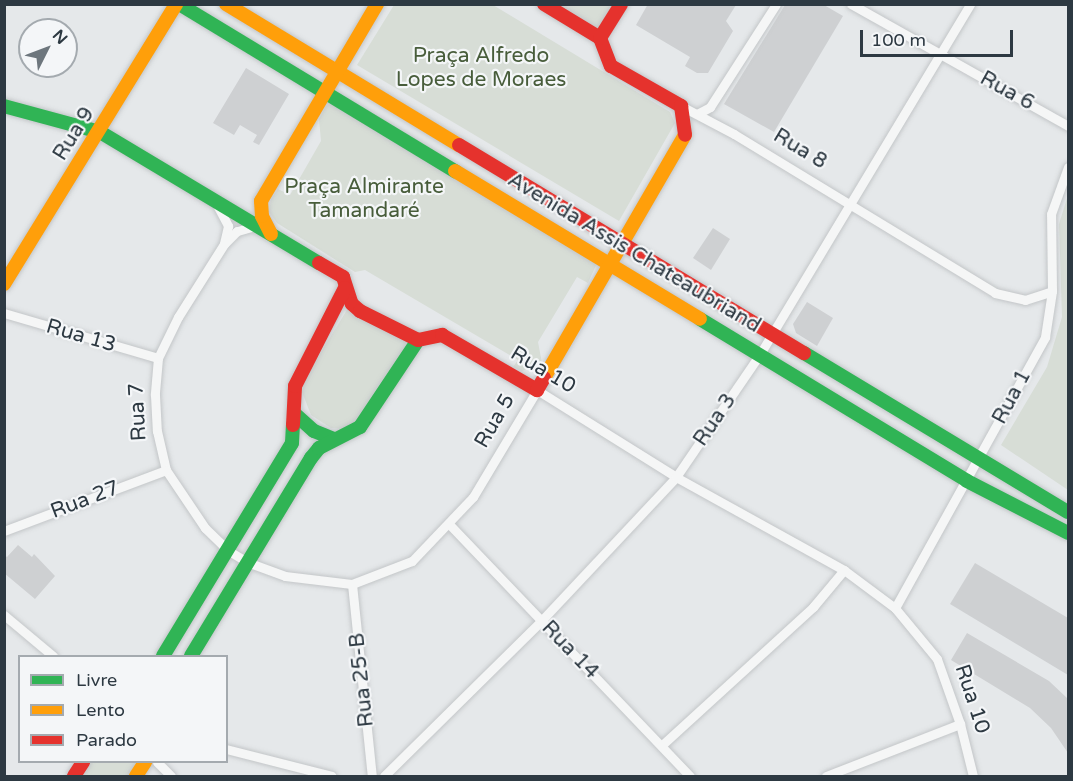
<!DOCTYPE html>
<meta charset="utf-8">
<style>
body{margin:0}
#map{position:relative;width:1073px;height:781px;overflow:hidden;background:#e5e8ea;font-family:"Varela Round",sans-serif}
div>[style]{position:absolute}
[style*='--x']{left:calc(var(--x)*1px);top:calc(var(--y)*1px);width:calc(var(--w)*1px);rotate:calc(var(--a)*1deg)}
.green>*{inset:0;background:#d7ddd6}
.building>*{inset:0;background:#ced0d2}
.roads{filter:drop-shadow(0 0 2px #c3c6c8) drop-shadow(0 0 2px #c3c6c8)}
.street>*{height:9px;margin:-4.5px;padding:0 4.5px;transform-origin:4.5px;border-radius:4.5px;background:#f5f6f6}
.fast>*{height:14px;margin:-7px;padding:0 7px;transform-origin:7px;border-radius:7px;background:#30b455}
.slow>*{height:14px;margin:-7px;padding:0 7px;transform-origin:7px;border-radius:7px;background:#ff9f0a}
.jam>*{height:14px;margin:-7px;padding:0 7px;transform-origin:7px;border-radius:7px;background:#e5322d}
span{translate:-50% -50%;white-space:nowrap;text-align:center;line-height:1.15;-webkit-text-stroke:4.5px #f4f6f8;paint-order:stroke}
.park-label{font-size:21px;color:#485d3b}
.street-label{font-size:21px;color:#2d3942}
.frame{position:absolute;inset:0;border:6px solid #2d3942;pointer-events:none}
.legend{position:absolute;left:18px;top:655px;width:210px;height:108px;box-sizing:border-box;background:#f4f6f8;border:2px solid #a4aaaf;margin:0;padding:8px 10px;list-style:none;font-size:18px;color:#2d3942}
.legend li{display:flex;align-items:center;gap:12px;height:30px}
.legend b{width:30px;border:2px solid #a4aaaf}
.north{position:absolute;left:18px;top:18px;width:60px;height:60px;box-sizing:border-box;background:#f4f6f8;border:2px solid #a4aaaf;border-radius:50%;rotate:48deg;font-size:16px;font-weight:700;line-height:24px;text-align:center;color:#2d3942}
.north::after{content:'';display:block;margin:auto;width:21px;height:27px;background:#6d767d;clip-path:polygon(50% 0,100% 100%,50% 72%,0 100%)}
.scale{position:absolute;left:860px;top:30px;width:153px;height:27px;box-sizing:border-box;border:3px solid #2d3942;border-top:0;padding-left:8px;font-size:18px;line-height:21px;white-space:nowrap;color:#2d3942;-webkit-text-stroke:4px #f4f6f8;paint-order:stroke}
</style>
<div id="map">
<div class="green">
<div style="clip-path:polygon(394px 5px,493px 5px,670px 112px,675px 123px,619px 221px,357px 65px)"></div>
<div style="clip-path:polygon(553px 5px,613px 5px,597px 30px)"></div>
<div style="clip-path:polygon(333px 103px,597px 263px,588px 283px,577px 277px,538px 342px,542px 363px,522px 371px,513px 367px,518px 360px,365px 270px,355px 272px,277px 223px,269px 212px,271px 199px,278px 189px,290px 195px,321px 141px,319px 119px,326px 106px)"></div>
<div style="clip-path:polygon(1068px 195px,1068px 490px,1001px 445px,1047px 367px,1062px 317px,1059px 224px)"></div>
<div style="clip-path:polygon(350px 305px,409px 343px,354px 425px,344px 429px,331px 428px,311px 415px,302px 392px,305px 378px)"></div>
<div style="clip-path:polygon(91px 762px,139px 762px,131px 776px,82px 776px)"></div>
</div>
<div class="building">
<div style="clip-path:polygon(648px 4px,736px 5px,726px 21px,733px 31px,708px 73px,697px 73px,685px 66px,690px 57px,636px 25px)"></div>
<div style="clip-path:polygon(785px 5px,824px 5px,843px 16px,774px 132px,724px 104px)"></div>
<div style="clip-path:polygon(246px 68px,289px 94px,259px 145px,253px 142px,257px 135px,240px 125px,234px 135px,213px 123px)"></div>
<div style="clip-path:polygon(713px 228px,730px 239px,711px 270px,693px 258px)"></div>
<div style="clip-path:polygon(807px 302px,833px 318px,817px 346px,796px 333px,793px 324px)"></div>
<div style="clip-path:polygon(18px 545px,32px 557px,34px 554px,55px 576px,35px 599px,4px 573px,4px 555px,7px 557px)"></div>
<div style="clip-path:polygon(975px 563px,1068px 618px,1068px 675px,950px 604px)"></div>
<div style="clip-path:polygon(967px 633px,1049px 681px,1067px 698px,1068px 753px,1051px 728px,1030px 708px,951px 660px)"></div>
</div>
<div class="roads">
<div class="street">
<div style="--x:851;--y:4;--w:249;--a:29.3"></div>
<div style="--x:681;--y:106;--w:60;--a:27.8"></div>
<div style="--x:734;--y:134;--w:306;--a:31.3"></div>
<div style="--x:995;--y:293;--w:31;--a:13"></div>
<div style="--x:1025;--y:300;--w:28;--a:-18"></div>
<div style="--x:697;--y:114;--w:15;--a:-28"></div>
<div style="--x:710;--y:107;--w:122;--a:-57.3"></div>
<div style="--x:217;--y:205;--w:24;--a:62"></div>
<div style="--x:228;--y:226;--w:18;--a:103"></div>
<div style="--x:255;--y:226;--w:19;--a:164"></div>
<div style="--x:237;--y:231;--w:18;--a:135"></div>
<div style="--x:224;--y:244;--w:86;--a:122.2"></div>
<div style="--x:178;--y:317;--w:46;--a:116"></div>
<div style="--x:158;--y:358;--w:37;--a:95"></div>
<div style="--x:155;--y:395;--w:36;--a:87"></div>
<div style="--x:157;--y:431;--w:40;--a:77"></div>
<div style="--x:166;--y:470;--w:70;--a:56.1"></div>
<div style="--x:205;--y:528;--w:33;--a:44"></div>
<div style="--x:229;--y:551;--w:21;--a:31"></div>
<div style="--x:247;--y:562;--w:40;--a:20.2"></div>
<div style="--x:285;--y:576;--w:67;--a:6.8"></div>
<div style="--x:352;--y:584;--w:64;--a:-21"></div>
<div style="--x:412;--y:561;--w:88;--a:-46.4"></div>
<div style="--x:473;--y:497;--w:125;--a:-59.1"></div>
<div style="--x:537;--y:390;--w:164;--a:32"></div>
<div style="--x:676;--y:477;--w:192;--a:29"></div>
<div style="--x:844;--y:570;--w:64;--a:36.7"></div>
<div style="--x:895;--y:608;--w:66;--a:50.5"></div>
<div style="--x:937;--y:659;--w:69;--a:70.5"></div>
<div style="--x:960;--y:724;--w:54;--a:76"></div>
<div style="--x:4;--y:313;--w:160;--a:16.3"></div>
<div style="--x:449;--y:524;--w:349;--a:46.3"></div>
<div style="--x:4;--y:531;--w:173;--a:-20.6"></div>
<div style="--x:352;--y:584;--w:193;--a:84.1"></div>
<div style="--x:895;--y:608;--w:310;--a:-61"></div>
<div style="--x:1045;--y:337;--w:47;--a:-81.3"></div>
<div style="--x:1052;--y:291;--w:77;--a:-90.7"></div>
<div style="--x:1051;--y:214;--w:50;--a:-70.1"></div>
<div style="--x:4;--y:615;--w:64;--a:39.9"></div>
<div style="--x:662;--y:745;--w:205;--a:-42.4"></div>
<div style="--x:813;--y:607;--w:48;--a:-50"></div>
<div style="--x:226;--y:749;--w:109;--a:14.3"></div>
<div style="--x:157;--y:762;--w:20;--a:45"></div>
<div style="--x:384;--y:776;--w:221;--a:-44.6"></div>
<div style="--x:541;--y:621;--w:197;--a:-46.8"></div>
<div style="--x:676;--y:477;--w:149;--a:-55.7"></div>
<div style="--x:760;--y:354;--w:408;--a:-59"></div>
<div style="--x:826;--y:776;--w:144;--a:-21.2"></div>
</div>
<div class="fast">
<div style="--x:179;--y:4;--w:323;--a:31.2"></div>
<div style="--x:4;--y:106;--w:99;--a:15.2"></div>
<div style="--x:100;--y:132;--w:255;--a:30.9"></div>
<div style="--x:700;--y:319;--w:312;--a:31.2"></div>
<div style="--x:967;--y:481;--w:114;--a:27.2"></div>
<div style="--x:804;--y:353;--w:308;--a:31.1"></div>
<div style="--x:296;--y:415;--w:24;--a:42"></div>
<div style="--x:314;--y:431;--w:22;--a:22"></div>
<div style="--x:163;--y:656;--w:249;--a:-58.8"></div>
<div style="--x:292;--y:443;--w:18;--a:-87"></div>
<div style="--x:191;--y:656;--w:232;--a:-58.8"></div>
<div style="--x:311;--y:458;--w:13;--a:-51"></div>
<div style="--x:319;--y:448;--w:46;--a:-27.1"></div>
<div style="--x:360;--y:427;--w:105;--a:-56.3"></div>
</div>
<div class="slow">
<div style="--x:226;--y:4;--w:272;--a:31.2"></div>
<div style="--x:455;--y:171;--w:286;--a:31.1"></div>
<div style="--x:271;--y:234;--w:20;--a:-117"></div>
<div style="--x:262;--y:216;--w:15;--a:-94"></div>
<div style="--x:261;--y:201;--w:229;--a:-59.5"></div>
<div style="--x:4;--y:284;--w:329;--a:-58.4"></div>
<div style="--x:544;--y:378;--w:281;--a:-59.9"></div>
<div style="--x:136;--y:776;--w:17;--a:-57"></div>
</div>
<div class="jam">
<div style="--x:544;--y:4;--w:66;--a:31.3"></div>
<div style="--x:600;--y:38;--w:30;--a:69"></div>
<div style="--x:611;--y:66;--w:81;--a:29.7"></div>
<div style="--x:681;--y:106;--w:29;--a:82"></div>
<div style="--x:600;--y:38;--w:40;--a:-58"></div>
<div style="--x:459;--y:145;--w:403;--a:31.1"></div>
<div style="--x:319;--y:263;--w:28;--a:30"></div>
<div style="--x:343;--y:277;--w:28;--a:72"></div>
<div style="--x:352;--y:304;--w:11;--a:41"></div>
<div style="--x:360;--y:311;--w:65;--a:26.6"></div>
<div style="--x:418;--y:340;--w:25;--a:-12"></div>
<div style="--x:442;--y:335;--w:110;--a:30.1"></div>
<div style="--x:537;--y:390;--w:14;--a:-60"></div>
<div style="--x:293;--y:425;--w:39;--a:-87"></div>
<div style="--x:295;--y:386;--w:110;--a:-63"></div>
<div style="--x:74;--y:776;--w:17;--a:-57"></div>
</div>
</div>
<div class="park-label">
<span style="left:481px;top:68px">Praça Alfredo<br>Lopes de Moraes</span>
<span style="left:364px;top:199px">Praça Almirante<br>Tamandaré</span>
</div>
<div class="street-label">
<span style="left:1007px;top:91px;rotate:29deg">Rua 6</span>
<span style="left:74px;top:134px;rotate:-58deg">Rua 9</span>
<span style="left:800px;top:149px;rotate:31deg">Rua 8</span>
<span style="left:634px;top:253px;rotate:31deg">Avenida Assis Chateaubriand</span>
<span style="left:81px;top:336px;rotate:16deg">Rua 13</span>
<span style="left:543px;top:370px;rotate:31deg">Rua 10</span>
<span style="left:1012px;top:397px;rotate:-62deg">Rua 1</span>
<span style="left:138px;top:412px;rotate:-93deg">Rua 7</span>
<span style="left:715px;top:420px;rotate:-56deg">Rua 3</span>
<span style="left:495px;top:421px;rotate:-60deg">Rua 5</span>
<span style="left:85px;top:500px;rotate:-21deg">Rua 27</span>
<span style="left:570px;top:650px;rotate:46deg">Rua 14</span>
<span style="left:362px;top:680px;rotate:-96deg">Rua 25-B</span>
<span style="left:972px;top:699px;rotate:72deg">Rua 10</span>
</div>
<div class="frame"></div>
<ul class="legend">
<li><b style="height:8px;background:#30b455"></b>Livre</li>
<li><b style="height:8px;background:#ff9f0a"></b>Lento</li>
<li><b style="height:8px;background:#e5322d"></b>Parado</li>
</ul>
<div class="north">N</div>
<div class="scale">100 m</div>
</div>
